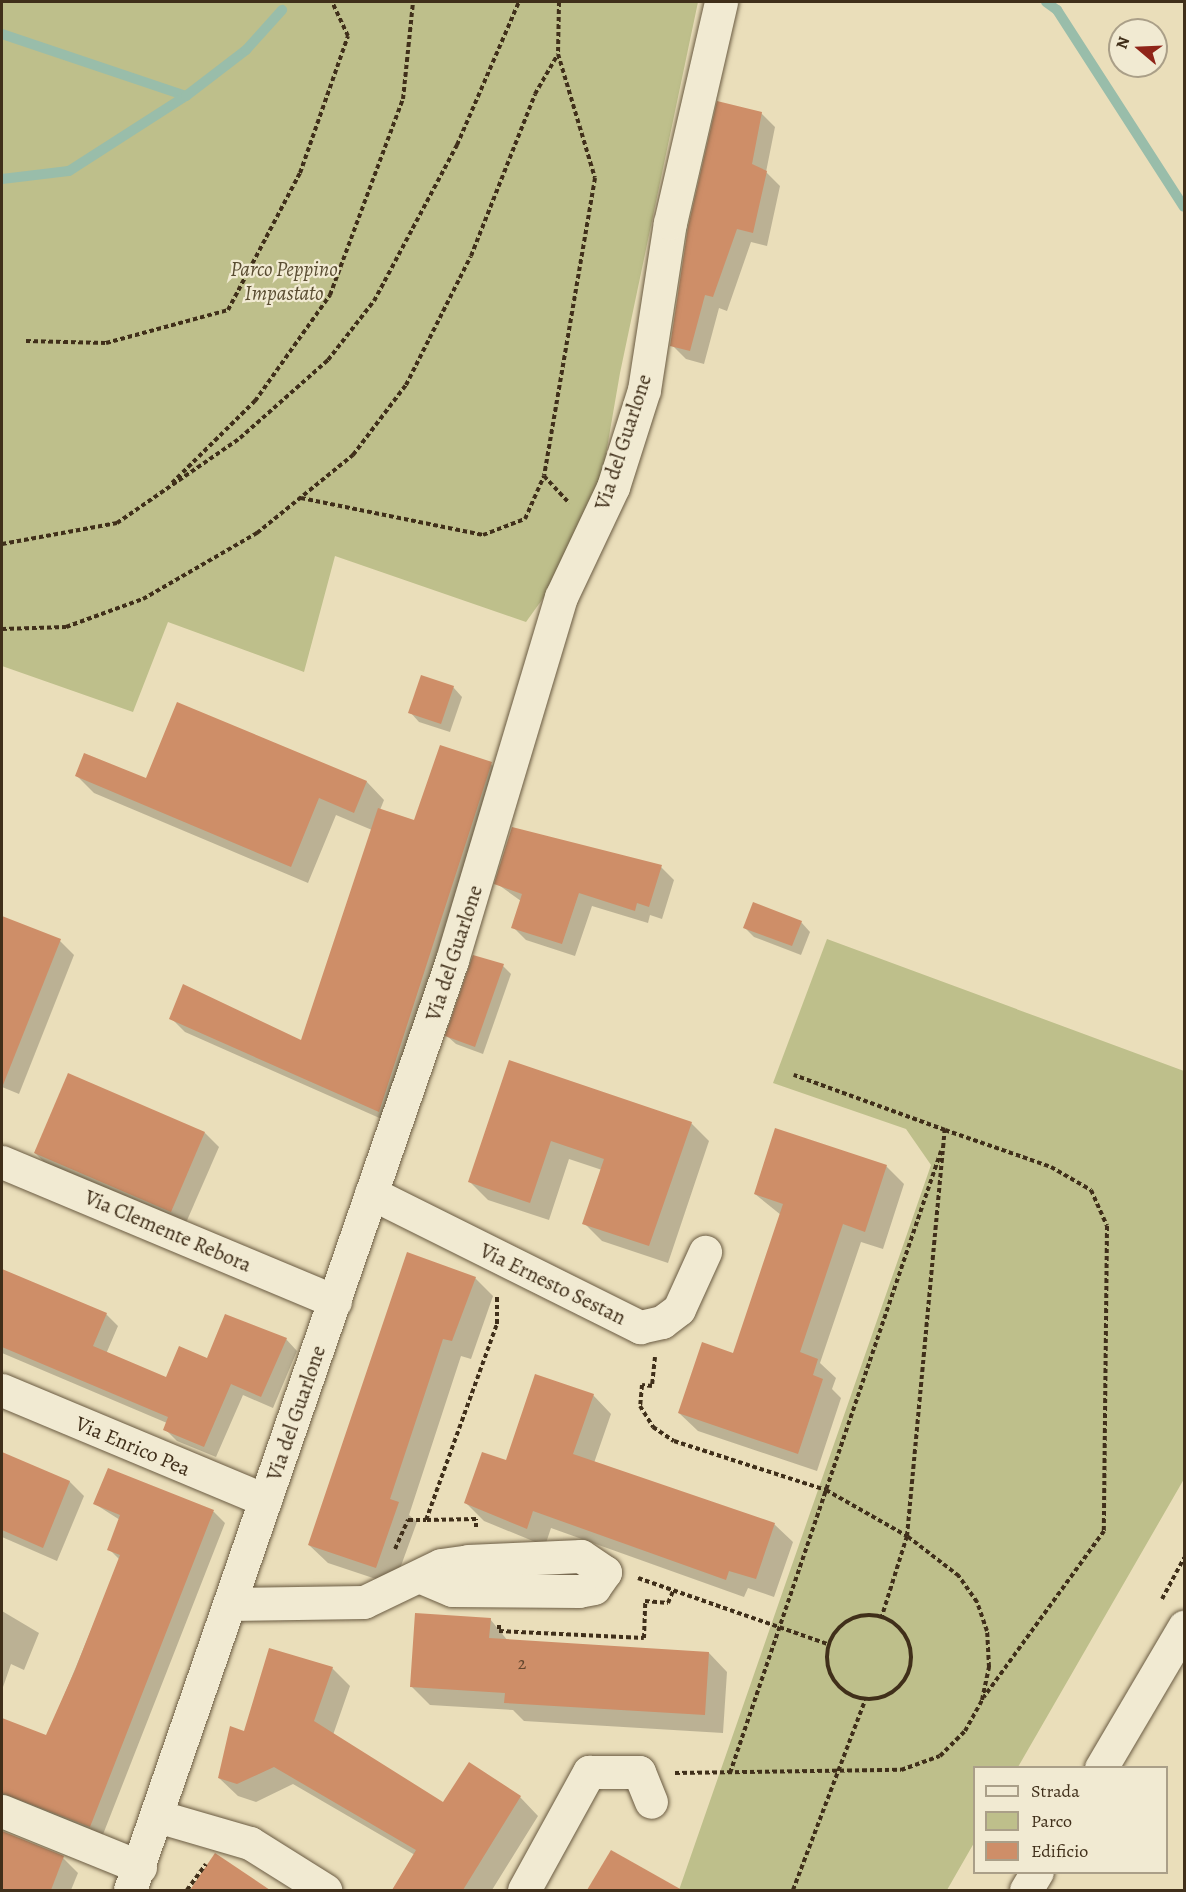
<!DOCTYPE html>
<style>
body{margin:0}
#map{position:relative;width:1186px;height:1892px;overflow:hidden;background:#eadeba;font-family:Alegreya,serif}
div>[style]{position:absolute}
[style*='--x']{left:calc(var(--x)*1px);top:calc(var(--y)*1px);width:calc(var(--w)*1px);rotate:calc(var(--a)*1deg)}
.green>*{inset:0;background:#bebf8b}
.shadow>*{inset:0;background:#0003}
.stream>*{height:10px;margin:-5px;padding:0 5px;transform-origin:5px;border-radius:5px;background:#99bdaa}
.building>*{inset:0;background:#ce8e68}
.path>*{height:4px;margin-top:-2px;transform-origin:0;background:repeating-linear-gradient(90deg,#402f1a 0 4.5px,transparent 0 7.5px)}
.path>.ring{margin:-2px;padding:0;box-sizing:content-box;background:none;border:4px solid #402f1a;border-radius:50%}
.roads{filter:drop-shadow(0 0 2px #6a5b42) drop-shadow(0 0 2px #6a5b42)}
.minor>*{height:33px;margin:-16.5px;padding:0 16.5px;transform-origin:16.5px;border-radius:16.5px;background:#f1ead2}
span{translate:-50% -50%;white-space:nowrap;text-align:center;line-height:1.15;-webkit-text-stroke:4.5px #f1ead2;paint-order:stroke}
.number-label{font-size:18px;color:#64472e}
.number-label span{-webkit-text-stroke-width:0}
.park-label{font-size:21px;color:#594c31;font-style:italic}
.street-label{font-size:21px;color:#402f1a}
.frame{position:absolute;inset:0;border:3px solid #402f1a;pointer-events:none}
.legend{position:absolute;left:973px;top:1766px;width:195px;height:108px;box-sizing:border-box;background:#f1ead2;border:2px solid #aa9f88;margin:0;padding:8px 10px;list-style:none;font-size:18px;color:#402f1a}
.legend li{display:flex;align-items:center;gap:12px;height:30px}
.legend b{width:30px;border:2px solid #aa9f88}
.north{position:absolute;left:1108px;top:18px;width:60px;height:60px;box-sizing:border-box;background:#f1ead2;border:2px solid #aa9f88;border-radius:50%;rotate:289deg;font-size:16px;font-weight:700;line-height:24px;text-align:center;color:#402f1a}
.north::after{content:'';display:block;margin:auto;width:21px;height:27px;background:#8f2418;clip-path:polygon(50% 0,100% 100%,50% 72%,0 100%)}
</style>
<div id="map">
<div class="green">
<div style="clip-path:polygon(2px 2px,698px 2px,620px 373px,593px 529px,526px 622px,335px 556px,304px 672px,168px 622px,133px 712px,2px 666px)"></div>
<div style="clip-path:polygon(827px 939px,1184px 1071px,1184px 1479px,1018px 1767px,974px 1768px,974px 1843px,947px 1890px,679px 1890px,931px 1165px,906px 1129px,773px 1083px)"></div>
</div>
<div class="shadow">
<div style="clip-path:polygon(761px 113px,775px 127px,766px 172px,780px 186px,767px 246px,751px 242px,727px 311px,719px 308px,704px 364px,686px 359px,672px 345px)"></div>
<div style="clip-path:polygon(453px 687px,462px 697px,450px 732px,419px 722px,410px 712px)"></div>
<div style="clip-path:polygon(178px 704px,367px 782px,384px 800px,380px 810px,415px 822px,491px 764px,505px 777px,393px 1124px,185px 1032px,171px 1018px,302px 1042px,372px 830px,336px 815px,308px 883px,94px 793px,77px 776px,147px 780px)"></div>
<div style="clip-path:polygon(661px 867px,674px 880px,662px 919px,650px 915px,648px 923px,592px 906px,575px 956px,526px 940px,513px 927px,521px 901px,496px 883px)"></div>
<div style="clip-path:polygon(2px 917px,60px 941px,74px 955px,19px 1094px,2px 1087px)"></div>
<div style="clip-path:polygon(801px 922px,810px 932px,801px 955px,754px 937px,745px 928px)"></div>
<div style="clip-path:polygon(503px 966px,511px 974px,483px 1054px,456px 1044px,447px 1036px)"></div>
<div style="clip-path:polygon(510px 1062px,691px 1123px,709px 1141px,668px 1263px,602px 1241px,584px 1223px,602px 1170px,569px 1159px,549px 1220px,488px 1200px,469px 1181px)"></div>
<div style="clip-path:polygon(205px 1133px,219px 1147px,185px 1225px,49px 1167px,35px 1153px)"></div>
<div style="clip-path:polygon(886px 1166px,904px 1184px,883px 1249px,861px 1242px,820px 1363px,836px 1378px,832px 1389px,841px 1398px,817px 1471px,698px 1431px,679px 1413px,734px 1355px,781px 1215px,755px 1194px)"></div>
<div style="clip-path:polygon(2px 1270px,106px 1314px,118px 1326px,106px 1354px,167px 1379px,207px 1359px,286px 1339px,297px 1351px,273px 1408px,243px 1395px,216px 1457px,177px 1441px,165px 1429px,167px 1423px,2px 1353px)"></div>
<div style="clip-path:polygon(475px 1278px,493px 1296px,471px 1359px,461px 1356px,409px 1515px,417px 1522px,394px 1585px,328px 1563px,309px 1545px)"></div>
<div style="clip-path:polygon(593px 1395px,611px 1414px,594px 1463px,774px 1524px,793px 1542px,774px 1597px,748px 1588px,744px 1597px,551px 1528px,545px 1546px,484px 1521px,466px 1503px,507px 1462px)"></div>
<div style="clip-path:polygon(2px 1453px,70px 1482px,84px 1496px,57px 1561px,2px 1537px)"></div>
<div style="clip-path:polygon(109px 1470px,214px 1512px,225px 1523px,102px 1837px,2px 1795px,2px 1720px,47px 1737px,120px 1560px,109px 1549px,120px 1520px,95px 1504px)"></div>
<div style="clip-path:polygon(2px 1611px,39px 1633px,24px 1670px,11px 1664px,2px 1690px)"></div>
<div style="clip-path:polygon(490px 1619px,508px 1641px,709px 1653px,727px 1672px,723px 1733px,524px 1721px,513px 1710px,430px 1705px,411px 1686px)"></div>
<div style="clip-path:polygon(332px 1668px,350px 1686px,333px 1735px,444px 1804px,520px 1797px,538px 1816px,492px 1890px,399px 1890px,396px 1887px,415px 1855px,293px 1784px,256px 1802px,238px 1796px,219px 1778px,245px 1733px)"></div>
<div style="clip-path:polygon(2px 1832px,63px 1858px,78px 1873px,71px 1890px,2px 1890px)"></div>
<div style="clip-path:polygon(611px 1852px,659px 1879px,670px 1890px,588px 1890px)"></div>
<div style="clip-path:polygon(215px 1855px,269px 1890px,192px 1890px)"></div>
</div>
<div class="stream">
<div style="--x:1046;--y:2;--w:14;--a:36"></div>
<div style="--x:1057;--y:10;--w:234;--a:57.2"></div>
<div style="--x:2;--y:34;--w:194;--a:18.6"></div>
<div style="--x:2;--y:179;--w:67;--a:-6.8"></div>
<div style="--x:69;--y:171;--w:139;--a:-32.7"></div>
<div style="--x:186;--y:96;--w:76;--a:-37.5"></div>
<div style="--x:246;--y:50;--w:54;--a:-48"></div>
</div>
<div class="building">
<div style="clip-path:polygon(717px 101px,762px 112px,752px 164px,767px 171px,753px 233px,737px 229px,713px 297px,705px 295px,690px 351px,670px 346px,688px 227px)"></div>
<div style="clip-path:polygon(421px 675px,454px 686px,441px 724px,408px 713px)"></div>
<div style="clip-path:polygon(177px 702px,367px 781px,354px 813px,319px 798px,291px 867px,75px 776px,84px 753px,146px 778px)"></div>
<div style="clip-path:polygon(440px 745px,492px 762px,379px 1112px,169px 1019px,183px 984px,301px 1040px,378px 808px,414px 820px)"></div>
<div style="clip-path:polygon(512px 827px,662px 865px,649px 907px,637px 903px,635px 911px,579px 893px,562px 944px,511px 928px,522px 894px,494px 884px)"></div>
<div style="clip-path:polygon(753px 902px,802px 921px,792px 946px,743px 928px)"></div>
<div style="clip-path:polygon(2px 916px,61px 939px,3px 1085px,2px 1085px)"></div>
<div style="clip-path:polygon(473px 955px,504px 964px,475px 1047px,445px 1036px)"></div>
<div style="clip-path:polygon(509px 1060px,692px 1122px,649px 1246px,582px 1224px,604px 1159px,551px 1141px,530px 1203px,468px 1182px)"></div>
<div style="clip-path:polygon(68px 1073px,205px 1132px,171px 1212px,34px 1153px)"></div>
<div style="clip-path:polygon(775px 1128px,887px 1165px,865px 1232px,843px 1224px,800px 1352px,818px 1359px,813px 1375px,823px 1379px,798px 1454px,678px 1413px,702px 1342px,733px 1353px,783px 1204px,754px 1194px)"></div>
<div style="clip-path:polygon(407px 1252px,476px 1277px,452px 1341px,443px 1339px,390px 1499px,399px 1502px,376px 1568px,308px 1545px)"></div>
<div style="clip-path:polygon(2px 1269px,107px 1313px,93px 1346px,166px 1377px,179px 1346px,207px 1358px,225px 1314px,287px 1338px,261px 1397px,231px 1384px,204px 1447px,163px 1430px,168px 1417px,2px 1347px)"></div>
<div style="clip-path:polygon(535px 1374px,594px 1394px,573px 1454px,775px 1523px,756px 1579px,729px 1571px,726px 1580px,533px 1511px,527px 1529px,464px 1503px,482px 1452px,506px 1460px)"></div>
<div style="clip-path:polygon(2px 1452px,70px 1481px,43px 1548px,2px 1530px)"></div>
<div style="clip-path:polygon(108px 1468px,214px 1510px,90px 1827px,2px 1793px,2px 1718px,46px 1735px,75px 1670px,120px 1555px,107px 1550px,120px 1515px,93px 1504px)"></div>
<div style="clip-path:polygon(415px 1613px,491px 1618px,489px 1638px,709px 1652px,705px 1715px,504px 1703px,505px 1693px,410px 1687px)"></div>
<div style="clip-path:polygon(269px 1648px,333px 1667px,314px 1721px,443px 1802px,469px 1762px,521px 1796px,463px 1890px,392px 1890px,416px 1850px,274px 1767px,237px 1784px,218px 1778px,230px 1726px,244px 1731px)"></div>
<div style="clip-path:polygon(2px 1831px,64px 1856px,51px 1890px,2px 1890px)"></div>
<div style="clip-path:polygon(611px 1850px,682px 1890px,587px 1890px)"></div>
<div style="clip-path:polygon(215px 1853px,270px 1890px,190px 1890px)"></div>
</div>
<div class="path">
<div style="--x:559;--y:2;--w:52;--a:91.1"></div>
<div style="--x:558;--y:54;--w:129;--a:73.4"></div>
<div style="--x:595;--y:178;--w:302;--a:99.7"></div>
<div style="--x:544;--y:476;--w:37;--a:47"></div>
<div style="--x:26;--y:341;--w:80;--a:1.4"></div>
<div style="--x:106;--y:343;--w:126;--a:-15.1"></div>
<div style="--x:228;--y:310;--w:155;--a:-62.3"></div>
<div style="--x:300;--y:173;--w:145;--a:-70.7"></div>
<div style="--x:348;--y:36;--w:38;--a:-115"></div>
<div style="--x:172;--y:483;--w:117;--a:-44.7"></div>
<div style="--x:255;--y:401;--w:130;--a:-54.7"></div>
<div style="--x:330;--y:295;--w:209;--a:-69.6"></div>
<div style="--x:403;--y:99;--w:98;--a:-84.1"></div>
<div style="--x:301;--y:498;--w:186;--a:11.5"></div>
<div style="--x:483;--y:535;--w:45;--a:-20.9"></div>
<div style="--x:525;--y:519;--w:47;--a:-66.2"></div>
<div style="--x:2;--y:544;--w:117;--a:-10.3"></div>
<div style="--x:117;--y:523;--w:150;--a:-34.6"></div>
<div style="--x:240;--y:438;--w:118;--a:-41.6"></div>
<div style="--x:328;--y:360;--w:75;--a:-52.1"></div>
<div style="--x:374;--y:301;--w:177;--a:-62"></div>
<div style="--x:457;--y:145;--w:156;--a:-66.6"></div>
<div style="--x:2;--y:629;--w:64;--a:-1.8"></div>
<div style="--x:66;--y:627;--w:82;--a:-20"></div>
<div style="--x:143;--y:599;--w:132;--a:-30.1"></div>
<div style="--x:257;--y:533;--w:124;--a:-39.1"></div>
<div style="--x:353;--y:455;--w:88;--a:-52.9"></div>
<div style="--x:406;--y:385;--w:144;--a:-63.3"></div>
<div style="--x:471;--y:256;--w:174;--a:-68.4"></div>
<div style="--x:535;--y:94;--w:46;--a:-60.1"></div>
<div style="--x:945;--y:1130;--w:112;--a:19.2"></div>
<div style="--x:1051;--y:1167;--w:46;--a:29.9"></div>
<div style="--x:1091;--y:1190;--w:39;--a:66"></div>
<div style="--x:1107;--y:1226;--w:305;--a:90.6"></div>
<div style="--x:1104;--y:1531;--w:205;--a:125.9"></div>
<div style="--x:655;--y:1357;--w:29;--a:96"></div>
<div style="--x:652;--y:1386;--w:10;--a:-174"></div>
<div style="--x:642;--y:1385;--w:21;--a:95"></div>
<div style="--x:640;--y:1406;--w:25;--a:58"></div>
<div style="--x:653;--y:1427;--w:25;--a:34"></div>
<div style="--x:674;--y:1441;--w:160;--a:17.9"></div>
<div style="--x:826;--y:1490;--w:93;--a:29.6"></div>
<div style="--x:907;--y:1536;--w:84;--a:107.4"></div>
<div style="--x:476;--y:1527;--w:8;--a:-90"></div>
<div style="--x:476;--y:1519;--w:50;--a:178.9"></div>
<div style="--x:426;--y:1520;--w:208;--a:-70.1"></div>
<div style="--x:497;--y:1324;--w:30;--a:-90"></div>
<div style="--x:395;--y:1549;--w:32;--a:-66"></div>
<div style="--x:408;--y:1520;--w:18;--a:0"></div>
<div style="--x:638;--y:1578;--w:201;--a:19.2"></div>
<div style="--x:1162;--y:1599;--w:47;--a:-61.8"></div>
<div class="ring" style="left:827px;top:1615px;width:80px;height:80px"></div>
<div style="--x:499;--y:1625;--w:6;--a:90"></div>
<div style="--x:499;--y:1631;--w:145;--a:2.8"></div>
<div style="--x:644;--y:1638;--w:37;--a:-88"></div>
<div style="--x:645;--y:1601;--w:23;--a:5"></div>
<div style="--x:668;--y:1603;--w:13;--a:-67"></div>
<div style="--x:675;--y:1773;--w:226;--a:-0.8"></div>
<div style="--x:901;--y:1770;--w:41;--a:-19.7"></div>
<div style="--x:940;--y:1756;--w:35;--a:-45"></div>
<div style="--x:965;--y:1731;--w:35;--a:-61"></div>
<div style="--x:982;--y:1700;--w:34;--a:-78"></div>
<div style="--x:989;--y:1667;--w:36;--a:-93"></div>
<div style="--x:987;--y:1631;--w:31;--a:-109"></div>
<div style="--x:977;--y:1602;--w:32;--a:-125"></div>
<div style="--x:959;--y:1576;--w:66;--a:-142.4"></div>
<div style="--x:907;--y:1536;--w:408;--a:-84.7"></div>
<div style="--x:945;--y:1130;--w:161;--a:-160"></div>
<div style="--x:730;--y:1773;--w:657;--a:-71.26"></div>
<div style="--x:187;--y:1890;--w:32;--a:-54"></div>
<div style="--x:793;--y:1890;--w:203;--a:-69.2"></div>
</div>
<div class="roads">
<div class="minor">
<div style="--x:2;--y:1162;--w:361;--a:22.7"></div>
<div style="--x:371;--y:1193;--w:301;--a:26.5"></div>
<div style="--x:640;--y:1327;--w:23;--a:-13"></div>
<div style="--x:662;--y:1322;--w:21;--a:-37"></div>
<div style="--x:679;--y:1309;--w:63;--a:-65.5"></div>
<div style="--x:2;--y:1390;--w:285;--a:22.7"></div>
<div style="--x:230;--y:1604;--w:134;--a:-0.9"></div>
<div style="--x:364;--y:1602;--w:85;--a:-25.7"></div>
<div style="--x:441;--y:1565;--w:27;--a:-8"></div>
<div style="--x:468;--y:1561;--w:113;--a:-2.5"></div>
<div style="--x:581;--y:1556;--w:29;--a:34"></div>
<div style="--x:605;--y:1572;--w:19;--a:125"></div>
<div style="--x:594;--y:1588;--w:15;--a:169"></div>
<div style="--x:579;--y:1591;--w:127;--a:-179.5"></div>
<div style="--x:452;--y:1590;--w:34;--a:-157"></div>
<div style="--x:1101;--y:1768;--w:164;--a:-59.5"></div>
<div style="--x:2;--y:1811;--w:149;--a:22.1"></div>
<div style="--x:157;--y:1816;--w:97;--a:16.2"></div>
<div style="--x:250;--y:1843;--w:89;--a:32.1"></div>
<div style="--x:130;--y:1890;--w:984;--a:-70.9"></div>
<div style="--x:452;--y:960;--w:379;--a:-73.3"></div>
<div style="--x:561;--y:597;--w:122;--a:-64.7"></div>
<div style="--x:613;--y:487;--w:102;--a:-72.3"></div>
<div style="--x:644;--y:390;--w:169;--a:-81.2"></div>
<div style="--x:670;--y:223;--w:227;--a:-77"></div>
<div style="--x:524;--y:1890;--w:135;--a:-61.2"></div>
<div style="--x:589;--y:1772;--w:50;--a:0"></div>
<div style="--x:639;--y:1772;--w:32;--a:68"></div>
<div style="--x:1026;--y:1890;--w:21;--a:-59"></div>
</div>
</div>
<div class="number-label">
<span style="left:522px;top:1663px">2</span>
</div>
<div class="park-label">
<span style="left:284px;top:281px">Parco Peppino<br>Impastato</span>
</div>
<div class="street-label">
<span style="left:623px;top:442px;rotate:-72deg">Via del Guarlone</span>
<span style="left:454px;top:953px;rotate:-72deg">Via del Guarlone</span>
<span style="left:168px;top:1231px;rotate:23deg">Via Clemente Rebora</span>
<span style="left:553px;top:1284px;rotate:26deg">Via Ernesto Sestan</span>
<span style="left:296px;top:1413px;rotate:-71deg">Via del Guarlone</span>
<span style="left:133px;top:1446px;rotate:23deg">Via Enrico Pea</span>
</div>
<div class="frame"></div>
<ul class="legend">
<li><b style="height:8px;background:#f1ead2"></b>Strada</li>
<li><b style="height:16px;background:#bebf8b"></b>Parco</li>
<li><b style="height:16px;background:#ce8e68"></b>Edificio</li>
</ul>
<div class="north">N</div>
</div>
